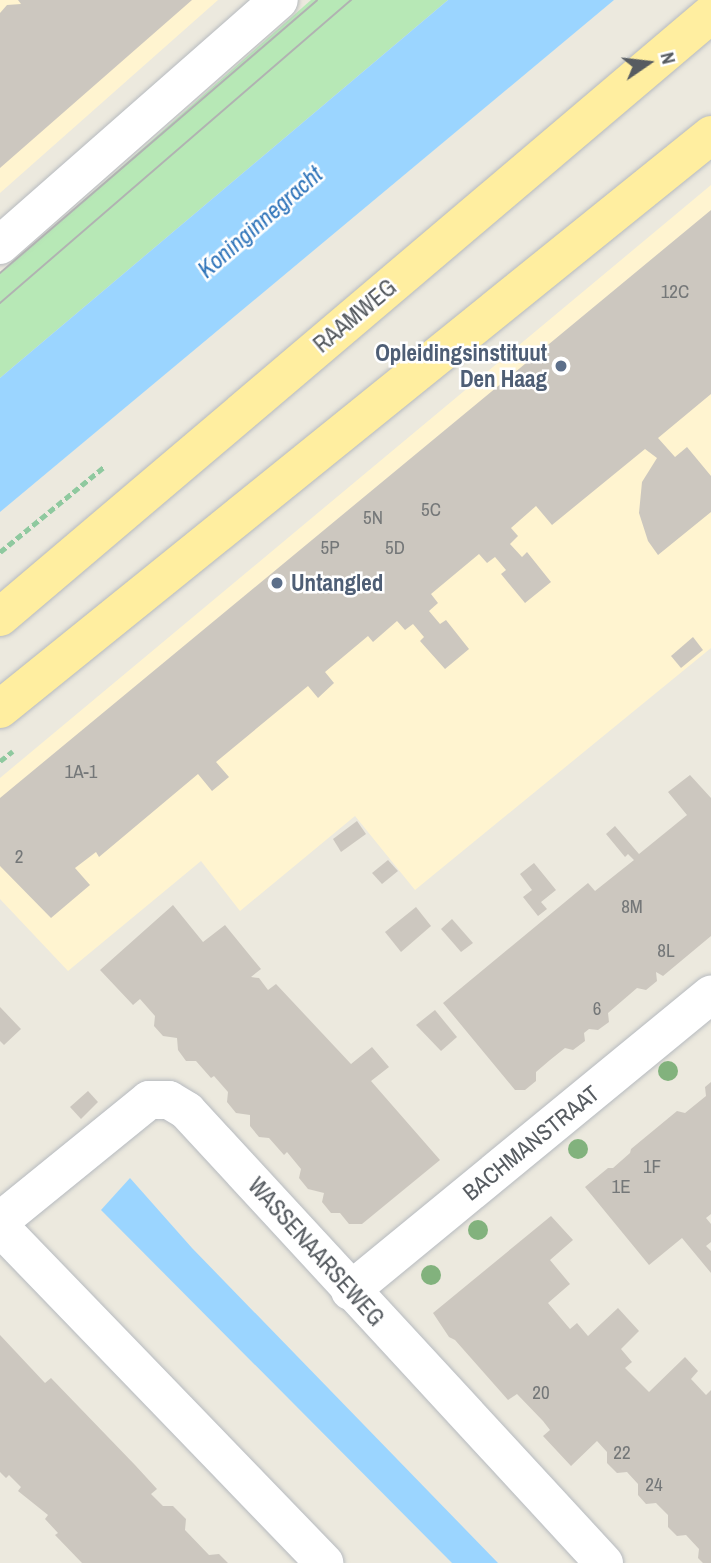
<!DOCTYPE html>
<style>
body{margin:0}
#map{position:relative;width:711px;height:1563px;overflow:hidden;background:#ece9de;font-family:"Archivo Narrow",sans-serif}
div>[style]{position:absolute}
[style*='--x']{left:calc(var(--x)*1px);top:calc(var(--y)*1px);width:calc(var(--w)*1px);rotate:calc(var(--a)*1deg)}
.commercial>*{inset:0;background:#fff4d0}
.green>*{inset:0;background:#b7e8b6}
.water>*{inset:0;background:#9bd5ff}
.building>*{inset:0;background:#ccc7bf}
.path>*{height:4.5px;margin-top:-2.25px;transform-origin:0;background:repeating-linear-gradient(90deg,#8fc99f 0 7px,transparent 0 10.5px)}
.roads{filter:drop-shadow(0 0 2px #b6babf) drop-shadow(0 0 2px #b6babf)}
.street>*{height:38px;margin:-19px;padding:0 19px;transform-origin:19px;border-radius:19px;background:#fff}
.secondary>*{height:38px;margin:-19px;padding:0 19px;transform-origin:19px;border-radius:19px;background:#fff}
.primary>*{height:38px;margin:-19px;padding:0 19px;transform-origin:19px;border-radius:19px;background:#ffeea0}
.tram>*{height:2px;margin:-1px;padding:0 1px;transform-origin:1px;border-radius:1px;background:#b1b2b2}
.trees>*{width:20px;height:20px;margin:-10px;border-radius:50%;background:#82b27d}
.dots>*{width:19px;height:19px;translate:-50% -50%;box-sizing:border-box;border:4px solid #fff;border-radius:50%}
span{translate:-50% -50%;white-space:nowrap;text-align:center;line-height:1.15;-webkit-text-stroke:5px #fff;paint-order:stroke}
.number-label{font-size:19px;color:#747778}
.number-label span{-webkit-text-stroke-width:0}
.street-label{font-size:23px;color:#575c61}
.service-label{font-size:23px;color:#4e5e75;font-weight:700}
.right{translate:-100% -50%;text-align:right}
.left{translate:0 -50%;text-align:left}
.water-label{font-size:24px;color:#3075ba;font-style:italic}
.north{position:absolute;left:613px;top:28px;width:70px;height:70px;-webkit-text-stroke:5px #fff;paint-order:stroke;rotate:76deg;font-size:19px;font-weight:700;line-height:28px;text-align:center;color:#575c61}
.north::after{content:'';display:block;margin:auto;width:24px;height:32px;background:#575c61;clip-path:polygon(50% 0,100% 100%,50% 72%,0 100%)}
</style>
<div id="map">
<div class="commercial">
<div style="clip-path:polygon(0 0,218px 0,0 193px)"></div>
<div style="clip-path:polygon(711px 185px,711px 648px,415px 890px,355px 816px,240px 911px,201px 861px,68px 971px,0 899px,0 778px)"></div>
</div>
<div class="green">
<div style="clip-path:polygon(311px 0,448px 0,0 378px,0 274px)"></div>
</div>
<div class="water">
<div style="clip-path:polygon(448px 0,614px 0,0 512px,0 378px)"></div>
<div style="clip-path:polygon(130px 1178px,192px 1248px,498px 1563px,452px 1563px,101px 1210px)"></div>
</div>
<div class="building">
<div style="clip-path:polygon(18px 0,192px 0,0 168px,0 13px,7px 5px,21px 4px)"></div>
<div style="clip-path:polygon(711px 210px,711px 394px,658px 438px,675px 457px,687px 447px,711px 476px,711px 512px,658px 555px,648px 541px,639px 513px,642px 482px,657px 458px,645px 449px,552px 525px,536px 506px,511px 528px,518px 536px,510px 544px,522px 557px,527px 552px,551px 582px,525px 603px,501px 574px,506px 570px,495px 557px,487px 563px,479px 554px,431px 594px,438px 603px,429px 611px,440px 624px,446px 620px,469px 649px,445px 669px,420px 641px,424px 637px,413px 624px,405px 630px,397px 621px,373px 642px,368px 636px,325px 672px,334px 683px,318px 698px,308px 686px,216px 762px,229px 777px,212px 791px,198px 774px,99px 857px,96px 852px,75px 868px,90px 885px,51px 918px,0 866px,0 798px)"></div>
<div style="clip-path:polygon(693px 637px,703px 650px,681px 668px,671px 656px)"></div>
<div style="clip-path:polygon(690px 775px,711px 798px,711px 936px,663px 976px,656px 972px,657px 981px,646px 990px,637px 988px,608px 1013px,609px 1022px,598px 1030px,589px 1029px,584px 1033px,585px 1041px,573px 1050px,565px 1048px,550px 1060px,536px 1072px,536px 1081px,525px 1090px,515px 1090px,443px 1003px,588px 883px,595px 891px,634px 860px,628px 854px,625px 857px,606px 834px,615px 826px,639px 854px,687px 815px,668px 792px)"></div>
<div style="clip-path:polygon(357px 821px,366px 834px,341px 852px,333px 839px)"></div>
<div style="clip-path:polygon(388px 860px,398px 871px,382px 884px,372px 873px)"></div>
<div style="clip-path:polygon(534px 863px,556px 890px,541px 902px,547px 909px,538px 916px,523px 897px,532px 890px,520px 874px)"></div>
<div style="clip-path:polygon(173px 905px,203px 942px,225px 925px,261px 969px,251px 977px,259px 978px,268px 990px,276px 984px,351px 1064px,372px 1047px,389px 1067px,371px 1081px,440px 1160px,362px 1224px,349px 1224px,340px 1213px,331px 1213px,322px 1202px,324px 1193px,308px 1189px,299px 1178px,301px 1169px,287px 1152px,284px 1155px,269px 1138px,259px 1137px,250px 1126px,250px 1115px,236px 1113px,227px 1102px,228px 1092px,214px 1076px,211px 1078px,196px 1061px,186px 1061px,178px 1050px,177px 1038px,163px 1036px,154px 1026px,155px 1016px,140px 999px,133px 1005px,100px 970px)"></div>
<div style="clip-path:polygon(416px 907px,431px 926px,401px 952px,385px 932px)"></div>
<div style="clip-path:polygon(452px 919px,473px 943px,461px 952px,441px 929px)"></div>
<div style="clip-path:polygon(0 1007px,21px 1029px,4px 1045px,0 1041px)"></div>
<div style="clip-path:polygon(435px 1010px,457px 1037px,441px 1051px,416px 1025px)"></div>
<div style="clip-path:polygon(711px 1082px,711px 1214px,706px 1218px,711px 1224px,711px 1242px,706px 1246px,711px 1251px,711px 1273px,682px 1238px,649px 1265px,585px 1187px,608px 1168px,613px 1168px,630px 1153px,631px 1149px,677px 1111px,685px 1113px,706px 1096px,705px 1087px)"></div>
<div style="clip-path:polygon(88px 1091px,98px 1102px,81px 1119px,70px 1107px)"></div>
<div style="clip-path:polygon(551px 1216px,573px 1240px,550px 1260px,570px 1284px,548px 1303px,570px 1329px,577px 1323px,588px 1336px,618px 1308px,639px 1331px,621px 1349px,632px 1362px,625px 1368px,649px 1392px,685px 1357px,698px 1371px,691px 1379px,706px 1395px,711px 1390px,711px 1563px,703px 1563px,698px 1558px,699px 1549px,686px 1535px,677px 1536px,668px 1527px,668px 1515px,656px 1503px,646px 1504px,638px 1495px,638px 1484px,627px 1472px,617px 1473px,607px 1463px,607px 1452px,597px 1441px,571px 1466px,543px 1436px,550px 1430px,543px 1421px,517px 1394px,508px 1400px,455px 1340px,449px 1337px,433px 1313px)"></div>
<div style="clip-path:polygon(0 1335px,45px 1383px,51px 1378px,135px 1465px,157px 1489px,151px 1494px,163px 1506px,173px 1506px,186px 1519px,185px 1530px,209px 1555px,219px 1554px,228px 1563px,82px 1563px,55px 1535px,58px 1533px,45px 1519px,48px 1515px,18px 1491px,21px 1487px,9px 1475px,6px 1478px,0 1472px)"></div>
</div>
<div class="path">
<div style="--x:0;--y:552;--w:136;--a:-39.3"></div>
<div style="--x:0;--y:761;--w:16;--a:-38"></div>
</div>
<div class="roads">
<div class="street">
<div style="--x:0;--y:245;--w:371;--a:-41.3"></div>
<div style="--x:0;--y:1221;--w:192;--a:-39.1"></div>
<div style="--x:149;--y:1100;--w:20;--a:0"></div>
<div style="--x:169;--y:1100;--w:21;--a:31"></div>
<div style="--x:187;--y:1111;--w:615;--a:47.31"></div>
<div style="--x:350;--y:1291;--w:467;--a:-39.4"></div>
</div>
<div class="secondary">
<div style="--x:0;--y:1227;--w:467;--a:46"></div>
</div>
<div class="primary">
<div style="--x:0;--y:617;--w:932;--a:-40.3"></div>
<div style="--x:0;--y:709;--w:914;--a:-38.91"></div>
</div>
</div>
<div class="tram">
<div style="--x:0;--y:273;--w:418;--a:-40.7"></div>
<div style="--x:0;--y:303;--w:464;--a:-40.8"></div>
</div>
<div class="trees">
<div style="left:668px;top:1071px"></div>
<div style="left:578px;top:1149px"></div>
<div style="left:478px;top:1230px"></div>
<div style="left:431px;top:1275px"></div>
</div>
<div class="dots">
<div style="left:561px;top:366px;background:#5c6f8a"></div>
<div style="left:277px;top:583px;background:#5c6f8a"></div>
</div>
<div class="number-label">
<span style="left:675px;top:292px">12C</span>
<span style="left:431px;top:510px">5C</span>
<span style="left:373px;top:518px">5N</span>
<span style="left:330px;top:548px">5P</span>
<span style="left:395px;top:548px">5D</span>
<span style="left:81px;top:772px">1A-1</span>
<span style="left:19px;top:857px">2</span>
<span style="left:632px;top:907px">8M</span>
<span style="left:666px;top:951px">8L</span>
<span style="left:597px;top:1009px">6</span>
<span style="left:652px;top:1167px">1F</span>
<span style="left:621px;top:1187px">1E</span>
<span style="left:541px;top:1393px">20</span>
<span style="left:622px;top:1453px">22</span>
<span style="left:654px;top:1485px">24</span>
</div>
<div class="street-label">
<span style="left:355px;top:316px;rotate:-40deg">RAAMWEG</span>
<span style="left:531px;top:1143px;rotate:-39deg">BACHMANSTRAAT</span>
<span style="left:316px;top:1252px;rotate:48deg">WASSENAARSEWEG</span>
</div>
<div class="service-label">
<span class="right" style="left:547px;top:366px">Opleidingsinstituut<br>Den Haag</span>
<span class="left" style="left:291px;top:583px">Untangled</span>
</div>
<div class="water-label">
<span style="left:260px;top:222px;rotate:-41deg">Koninginnegracht</span>
</div>
<div class="north">N</div>
</div>
